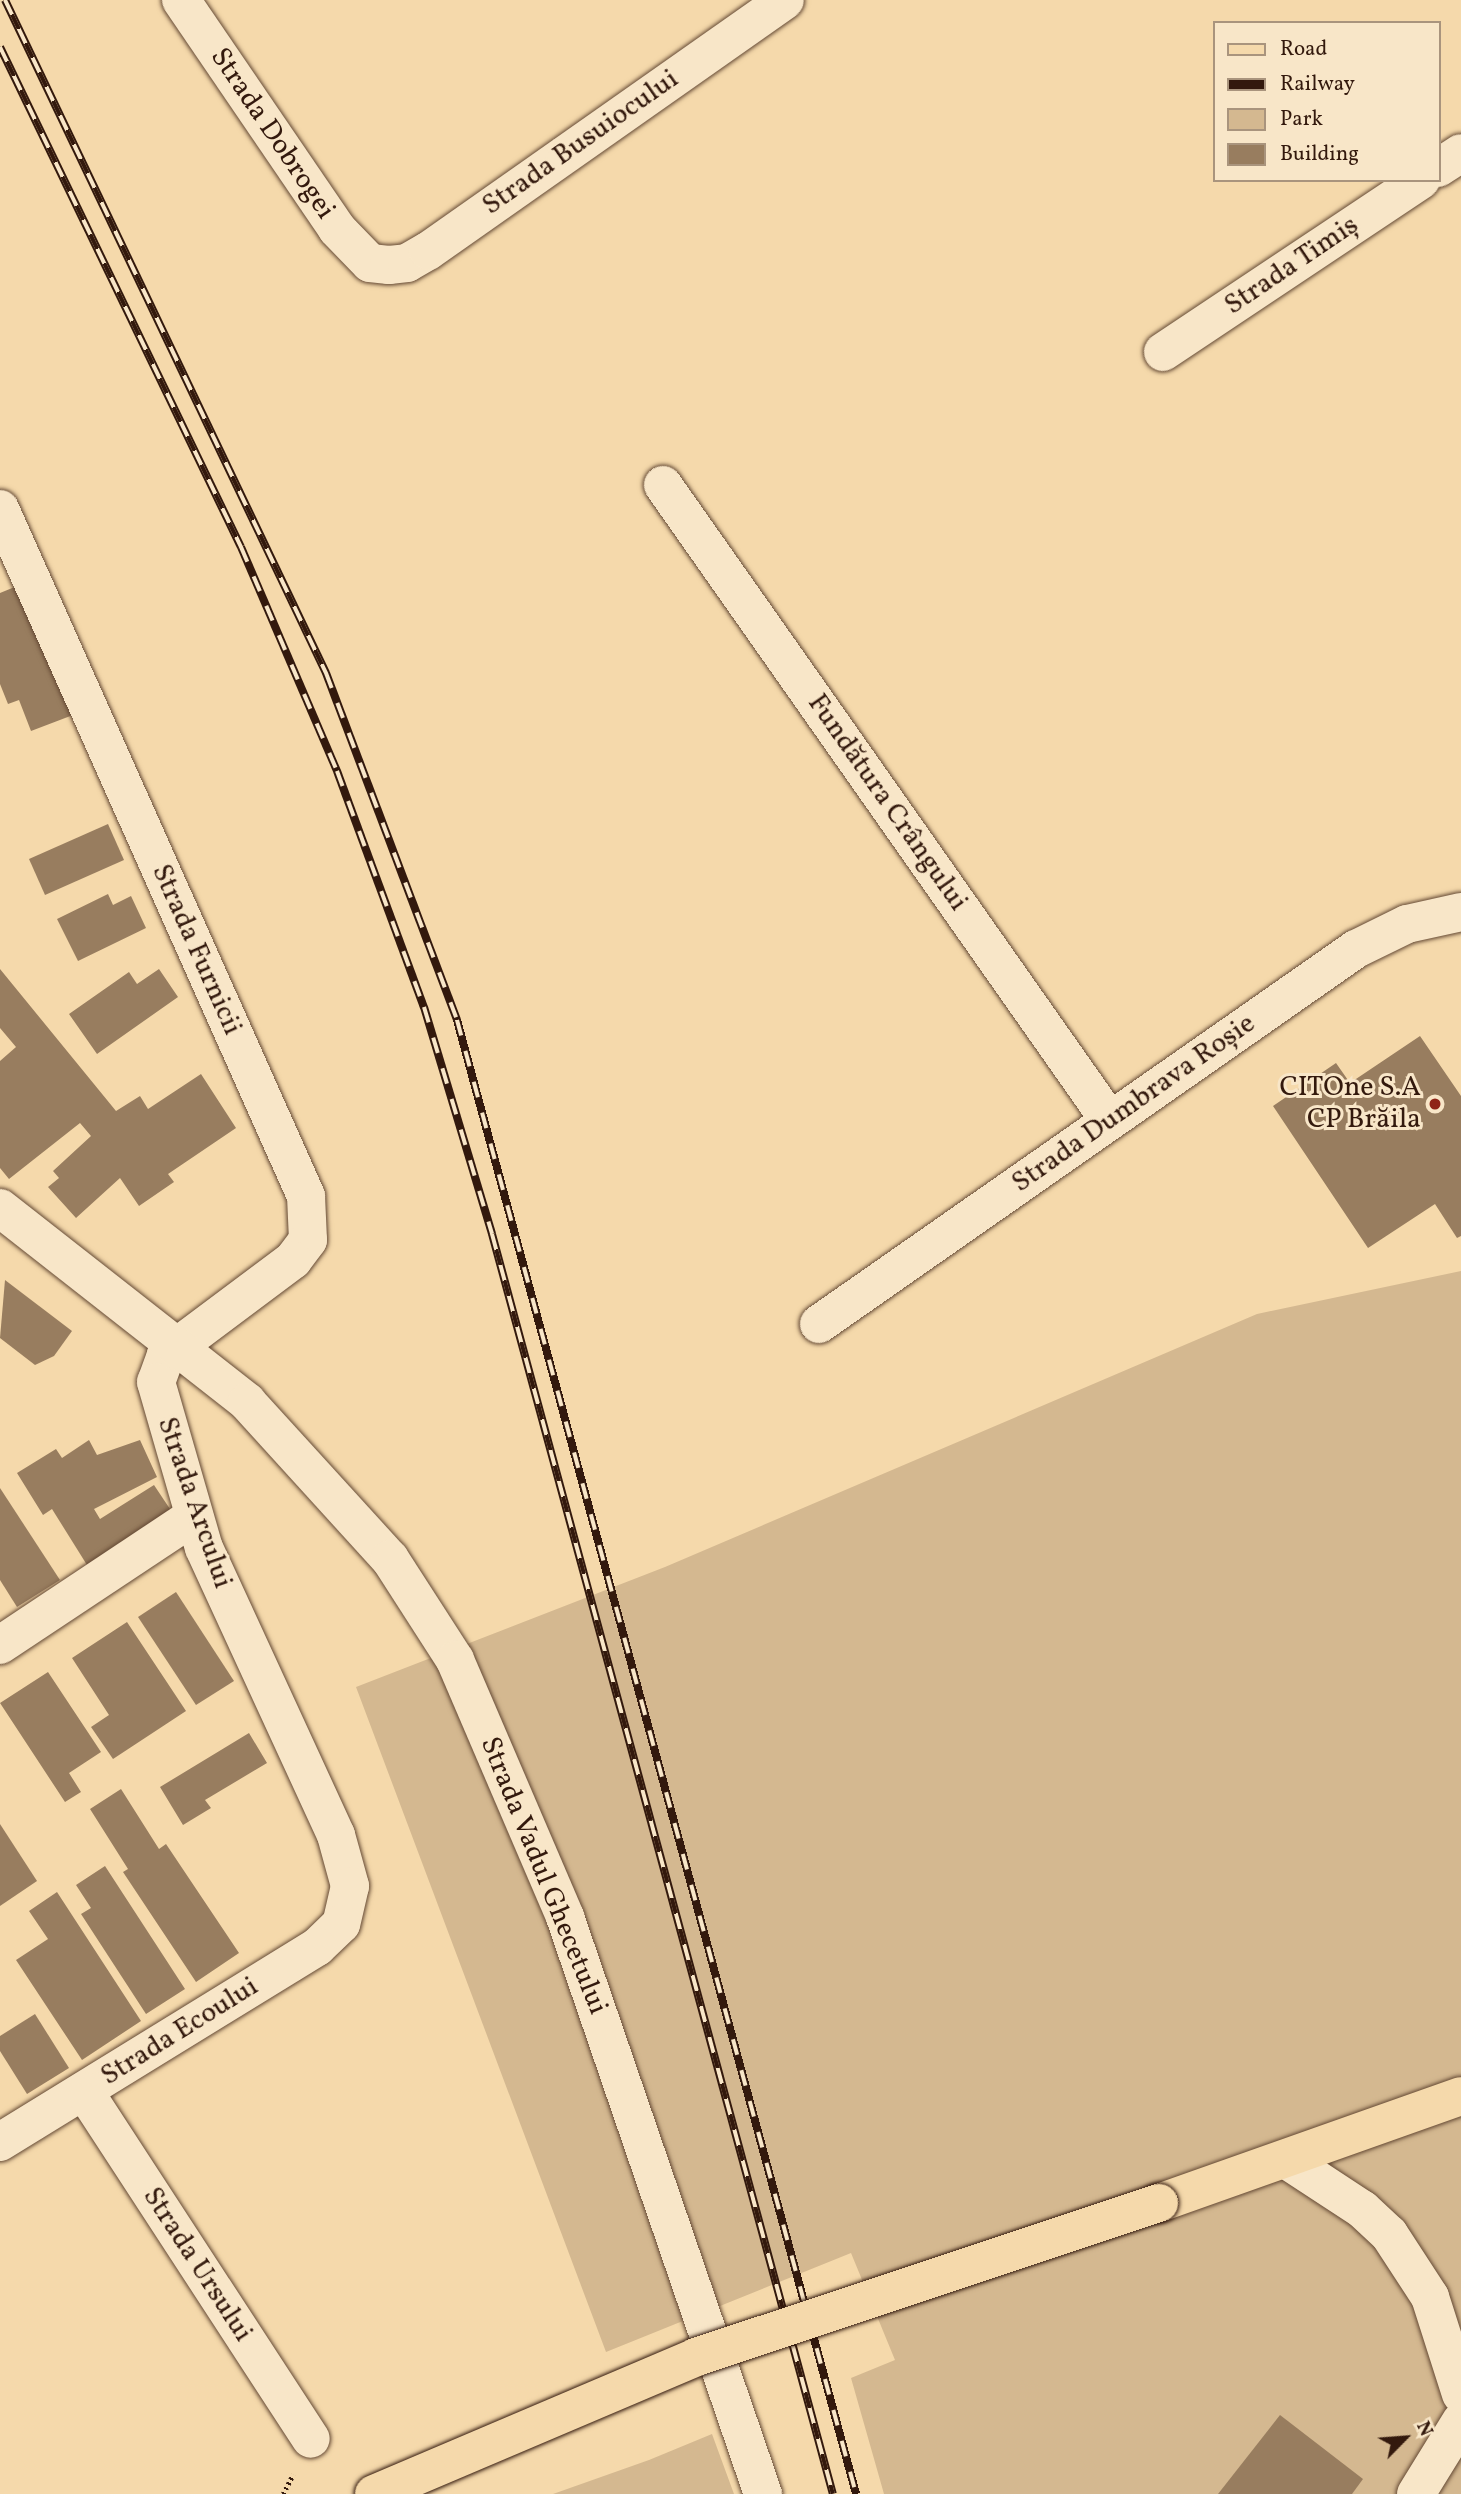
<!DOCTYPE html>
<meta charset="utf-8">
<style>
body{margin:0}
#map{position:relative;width:1461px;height:2494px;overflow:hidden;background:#f5d9ab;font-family:Vollkorn,serif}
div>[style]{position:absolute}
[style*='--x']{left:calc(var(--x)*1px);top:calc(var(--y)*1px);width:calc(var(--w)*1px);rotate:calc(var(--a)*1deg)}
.green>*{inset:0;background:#d4b890}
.building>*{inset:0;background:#987d5f}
.path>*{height:4.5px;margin-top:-2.25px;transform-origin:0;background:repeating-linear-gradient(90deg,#33190d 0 2px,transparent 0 5.5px)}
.roads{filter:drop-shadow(0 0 2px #644934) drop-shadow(0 0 2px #644934)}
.minor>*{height:38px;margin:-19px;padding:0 19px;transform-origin:19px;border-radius:19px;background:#f8e6c8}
.major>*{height:38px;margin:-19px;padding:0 19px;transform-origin:19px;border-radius:19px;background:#f5d9ab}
.rail>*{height:8px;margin-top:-4px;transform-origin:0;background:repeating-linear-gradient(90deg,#f8e6c8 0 16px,#33190d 0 32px);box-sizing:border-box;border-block:2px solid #33190d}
.bridges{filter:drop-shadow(0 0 2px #33190d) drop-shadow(0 0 2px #33190d)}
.major-bridge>*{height:38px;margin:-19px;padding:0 19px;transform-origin:19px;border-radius:19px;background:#f5d9ab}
.dots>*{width:19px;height:19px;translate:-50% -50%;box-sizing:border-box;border:4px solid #f8e6c8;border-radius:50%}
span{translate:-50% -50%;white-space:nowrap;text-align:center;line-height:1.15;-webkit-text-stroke:6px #f8e6c8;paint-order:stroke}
.street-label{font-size:28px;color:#33190d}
.poi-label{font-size:28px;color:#33190d}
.right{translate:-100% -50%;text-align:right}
.legend{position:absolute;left:1213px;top:21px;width:228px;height:161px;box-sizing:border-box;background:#f8e6c8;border:2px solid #a9947d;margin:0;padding:9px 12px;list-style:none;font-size:21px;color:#33190d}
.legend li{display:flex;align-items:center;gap:14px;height:35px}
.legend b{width:35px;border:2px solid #a9947d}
.north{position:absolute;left:1370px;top:2403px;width:70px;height:70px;-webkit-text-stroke:5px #f8e6c8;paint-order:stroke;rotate:65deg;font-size:19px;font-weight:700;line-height:28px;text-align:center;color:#33190d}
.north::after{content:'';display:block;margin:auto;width:24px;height:32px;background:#33190d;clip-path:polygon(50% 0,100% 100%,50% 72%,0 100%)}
</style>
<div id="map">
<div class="green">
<div style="clip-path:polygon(1461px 1271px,1461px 2494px,884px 2494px,851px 2378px,895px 2360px,851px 2253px,606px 2352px,356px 1687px,665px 1567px,1257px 1314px)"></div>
<div style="clip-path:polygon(712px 2434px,734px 2494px,553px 2494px,649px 2460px)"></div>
</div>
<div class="building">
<div style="clip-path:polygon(22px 584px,73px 715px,31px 731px,19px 700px,8px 704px,0 684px,0 593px)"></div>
<div style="clip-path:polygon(108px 824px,124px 860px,45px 895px,29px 859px)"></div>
<div style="clip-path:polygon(108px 894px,113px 905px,131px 896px,146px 928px,78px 961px,57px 919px)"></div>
<div style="clip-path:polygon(0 969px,116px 1111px,140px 1096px,148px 1109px,201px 1074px,236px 1128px,168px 1174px,174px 1182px,139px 1206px,120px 1178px,76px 1218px,48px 1187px,59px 1178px,53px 1171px,91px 1136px,80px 1123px,9px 1179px,0 1168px,0 1061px,16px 1047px,0 1028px)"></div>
<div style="clip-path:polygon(159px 969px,178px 997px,97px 1054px,69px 1014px,129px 972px,137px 984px)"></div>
<div style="clip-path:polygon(1420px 1036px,1461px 1096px,1461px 1236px,1457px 1238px,1435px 1204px,1368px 1248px,1273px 1106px,1336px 1063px,1350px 1083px)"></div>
<div style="clip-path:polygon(5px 1280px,72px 1331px,54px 1356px,35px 1365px,0 1338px)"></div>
<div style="clip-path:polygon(89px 1440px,97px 1455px,140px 1440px,157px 1477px,94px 1509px,100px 1519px,154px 1485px,172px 1512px,87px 1565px,52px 1509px,43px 1515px,17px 1473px,56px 1449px,62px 1458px)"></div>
<div style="clip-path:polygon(0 1488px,60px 1580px,17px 1607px,0 1580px)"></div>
<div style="clip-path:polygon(176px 1592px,234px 1681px,196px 1705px,138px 1617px)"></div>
<div style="clip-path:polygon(127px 1622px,186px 1711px,113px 1759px,91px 1727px,109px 1715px,72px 1658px)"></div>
<div style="clip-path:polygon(48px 1672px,101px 1752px,69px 1773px,81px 1792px,65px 1802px,0 1703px)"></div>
<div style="clip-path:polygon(249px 1733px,267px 1763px,205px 1800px,211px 1808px,183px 1825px,160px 1787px)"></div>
<div style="clip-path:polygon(121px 1789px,159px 1849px,166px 1844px,239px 1953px,196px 1982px,123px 1872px,128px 1869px,90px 1809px)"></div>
<div style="clip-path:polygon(0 1824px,37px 1881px,0 1906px)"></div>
<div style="clip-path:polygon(105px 1866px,185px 1989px,146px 2014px,81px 1914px,91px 1908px,76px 1885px)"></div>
<div style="clip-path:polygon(57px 1892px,141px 2021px,82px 2060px,16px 1960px,48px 1939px,29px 1911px)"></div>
<div style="clip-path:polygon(35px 2014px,69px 2068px,27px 2094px,0 2051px,0 2036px)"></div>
<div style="clip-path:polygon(1280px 2415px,1363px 2479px,1352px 2494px,1218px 2494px)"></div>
</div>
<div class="path">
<div style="--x:283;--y:2494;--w:22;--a:-63"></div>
</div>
<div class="roads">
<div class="minor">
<div style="--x:181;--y:0;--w:277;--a:55.7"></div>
<div style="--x:337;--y:229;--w:47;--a:45.9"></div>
<div style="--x:370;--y:263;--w:19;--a:6"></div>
<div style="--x:389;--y:265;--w:18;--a:-6"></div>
<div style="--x:407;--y:263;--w:24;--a:-30"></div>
<div style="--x:428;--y:251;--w:436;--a:-35.1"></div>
<div style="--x:1438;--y:168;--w:27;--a:-33"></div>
<div style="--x:1163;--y:352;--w:310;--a:-33.7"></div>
<div style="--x:663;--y:485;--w:777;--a:54.9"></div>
<div style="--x:0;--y:509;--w:752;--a:65.99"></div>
<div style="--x:306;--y:1196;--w:44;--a:87.4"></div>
<div style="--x:308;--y:1240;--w:25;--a:127"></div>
<div style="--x:293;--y:1260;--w:159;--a:143.2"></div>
<div style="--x:166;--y:1355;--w:29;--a:110"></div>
<div style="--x:156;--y:1382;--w:173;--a:73.9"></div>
<div style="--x:204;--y:1548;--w:316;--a:65.3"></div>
<div style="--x:336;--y:1835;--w:53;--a:74.6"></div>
<div style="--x:350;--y:1886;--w:39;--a:103"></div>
<div style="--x:341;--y:1924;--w:33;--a:136"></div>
<div style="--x:317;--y:1947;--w:372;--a:148.4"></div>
<div style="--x:0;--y:1208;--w:314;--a:38.1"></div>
<div style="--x:247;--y:1402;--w:212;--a:47.7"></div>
<div style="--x:390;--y:1559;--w:120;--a:57.2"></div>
<div style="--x:455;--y:1660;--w:280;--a:66.8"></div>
<div style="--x:565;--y:1917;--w:610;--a:71.06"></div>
<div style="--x:819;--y:1324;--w:655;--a:-34.93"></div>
<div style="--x:1356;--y:949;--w:57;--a:-26.1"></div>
<div style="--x:1407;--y:924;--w:55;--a:-12.5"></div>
<div style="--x:0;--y:1645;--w:232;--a:-33.6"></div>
<div style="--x:84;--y:2091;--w:415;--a:56.9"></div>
<div style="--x:1287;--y:2160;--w:90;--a:33.2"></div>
<div style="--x:1362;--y:2209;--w:37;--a:43"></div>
<div style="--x:1389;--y:2234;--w:75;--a:56.9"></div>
<div style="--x:1430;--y:2297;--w:102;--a:72.3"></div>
<div style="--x:1416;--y:2494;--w:86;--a:-58.3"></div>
</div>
<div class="major">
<div style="--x:1159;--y:2203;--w:320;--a:-19.5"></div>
</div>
</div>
<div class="rail">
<div style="--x:5;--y:0;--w:746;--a:64.5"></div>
<div style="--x:326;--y:673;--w:371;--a:69.3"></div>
<div style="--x:457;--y:1020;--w:1527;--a:74.85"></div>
<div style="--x:0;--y:47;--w:555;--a:64.27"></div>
<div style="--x:241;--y:547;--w:244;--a:66.8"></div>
<div style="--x:337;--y:771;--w:252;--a:69.8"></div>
<div style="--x:424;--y:1007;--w:237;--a:73.3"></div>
<div style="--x:492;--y:1234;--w:1305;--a:74.86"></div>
</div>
<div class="bridges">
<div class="major-bridge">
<div style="--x:374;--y:2494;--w:350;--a:-23"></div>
<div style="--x:696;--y:2357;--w:488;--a:-18.4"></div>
</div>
</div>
<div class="dots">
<div style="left:1435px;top:1104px;background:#8f2418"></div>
</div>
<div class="street-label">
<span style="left:272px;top:134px;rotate:56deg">Strada Dobrogei</span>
<span style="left:581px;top:143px;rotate:-35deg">Strada Busuiocului</span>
<span style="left:1292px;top:266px;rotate:-34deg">Strada Timiș</span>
<span style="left:887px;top:803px;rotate:55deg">Fundătura Crângului</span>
<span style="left:196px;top:950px;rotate:66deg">Strada Furnicii</span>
<span style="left:1134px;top:1104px;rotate:-35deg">Strada Dumbrava Roșie</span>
<span style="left:194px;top:1503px;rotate:71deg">Strada Arcului</span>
<span style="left:543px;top:1876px;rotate:68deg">Strada Vadul Ghecetului</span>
<span style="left:180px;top:2032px;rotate:-32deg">Strada Ecoului</span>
<span style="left:197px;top:2265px;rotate:57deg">Strada Ursului</span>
</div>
<div class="poi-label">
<span class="right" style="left:1421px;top:1104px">CITOne S.A<br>CP Brăila</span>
</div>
<ul class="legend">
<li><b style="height:9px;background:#f5d9ab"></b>Road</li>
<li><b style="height:9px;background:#33190d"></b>Railway</li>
<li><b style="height:19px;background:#d4b890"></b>Park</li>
<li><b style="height:19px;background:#987d5f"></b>Building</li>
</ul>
<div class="north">N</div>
</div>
